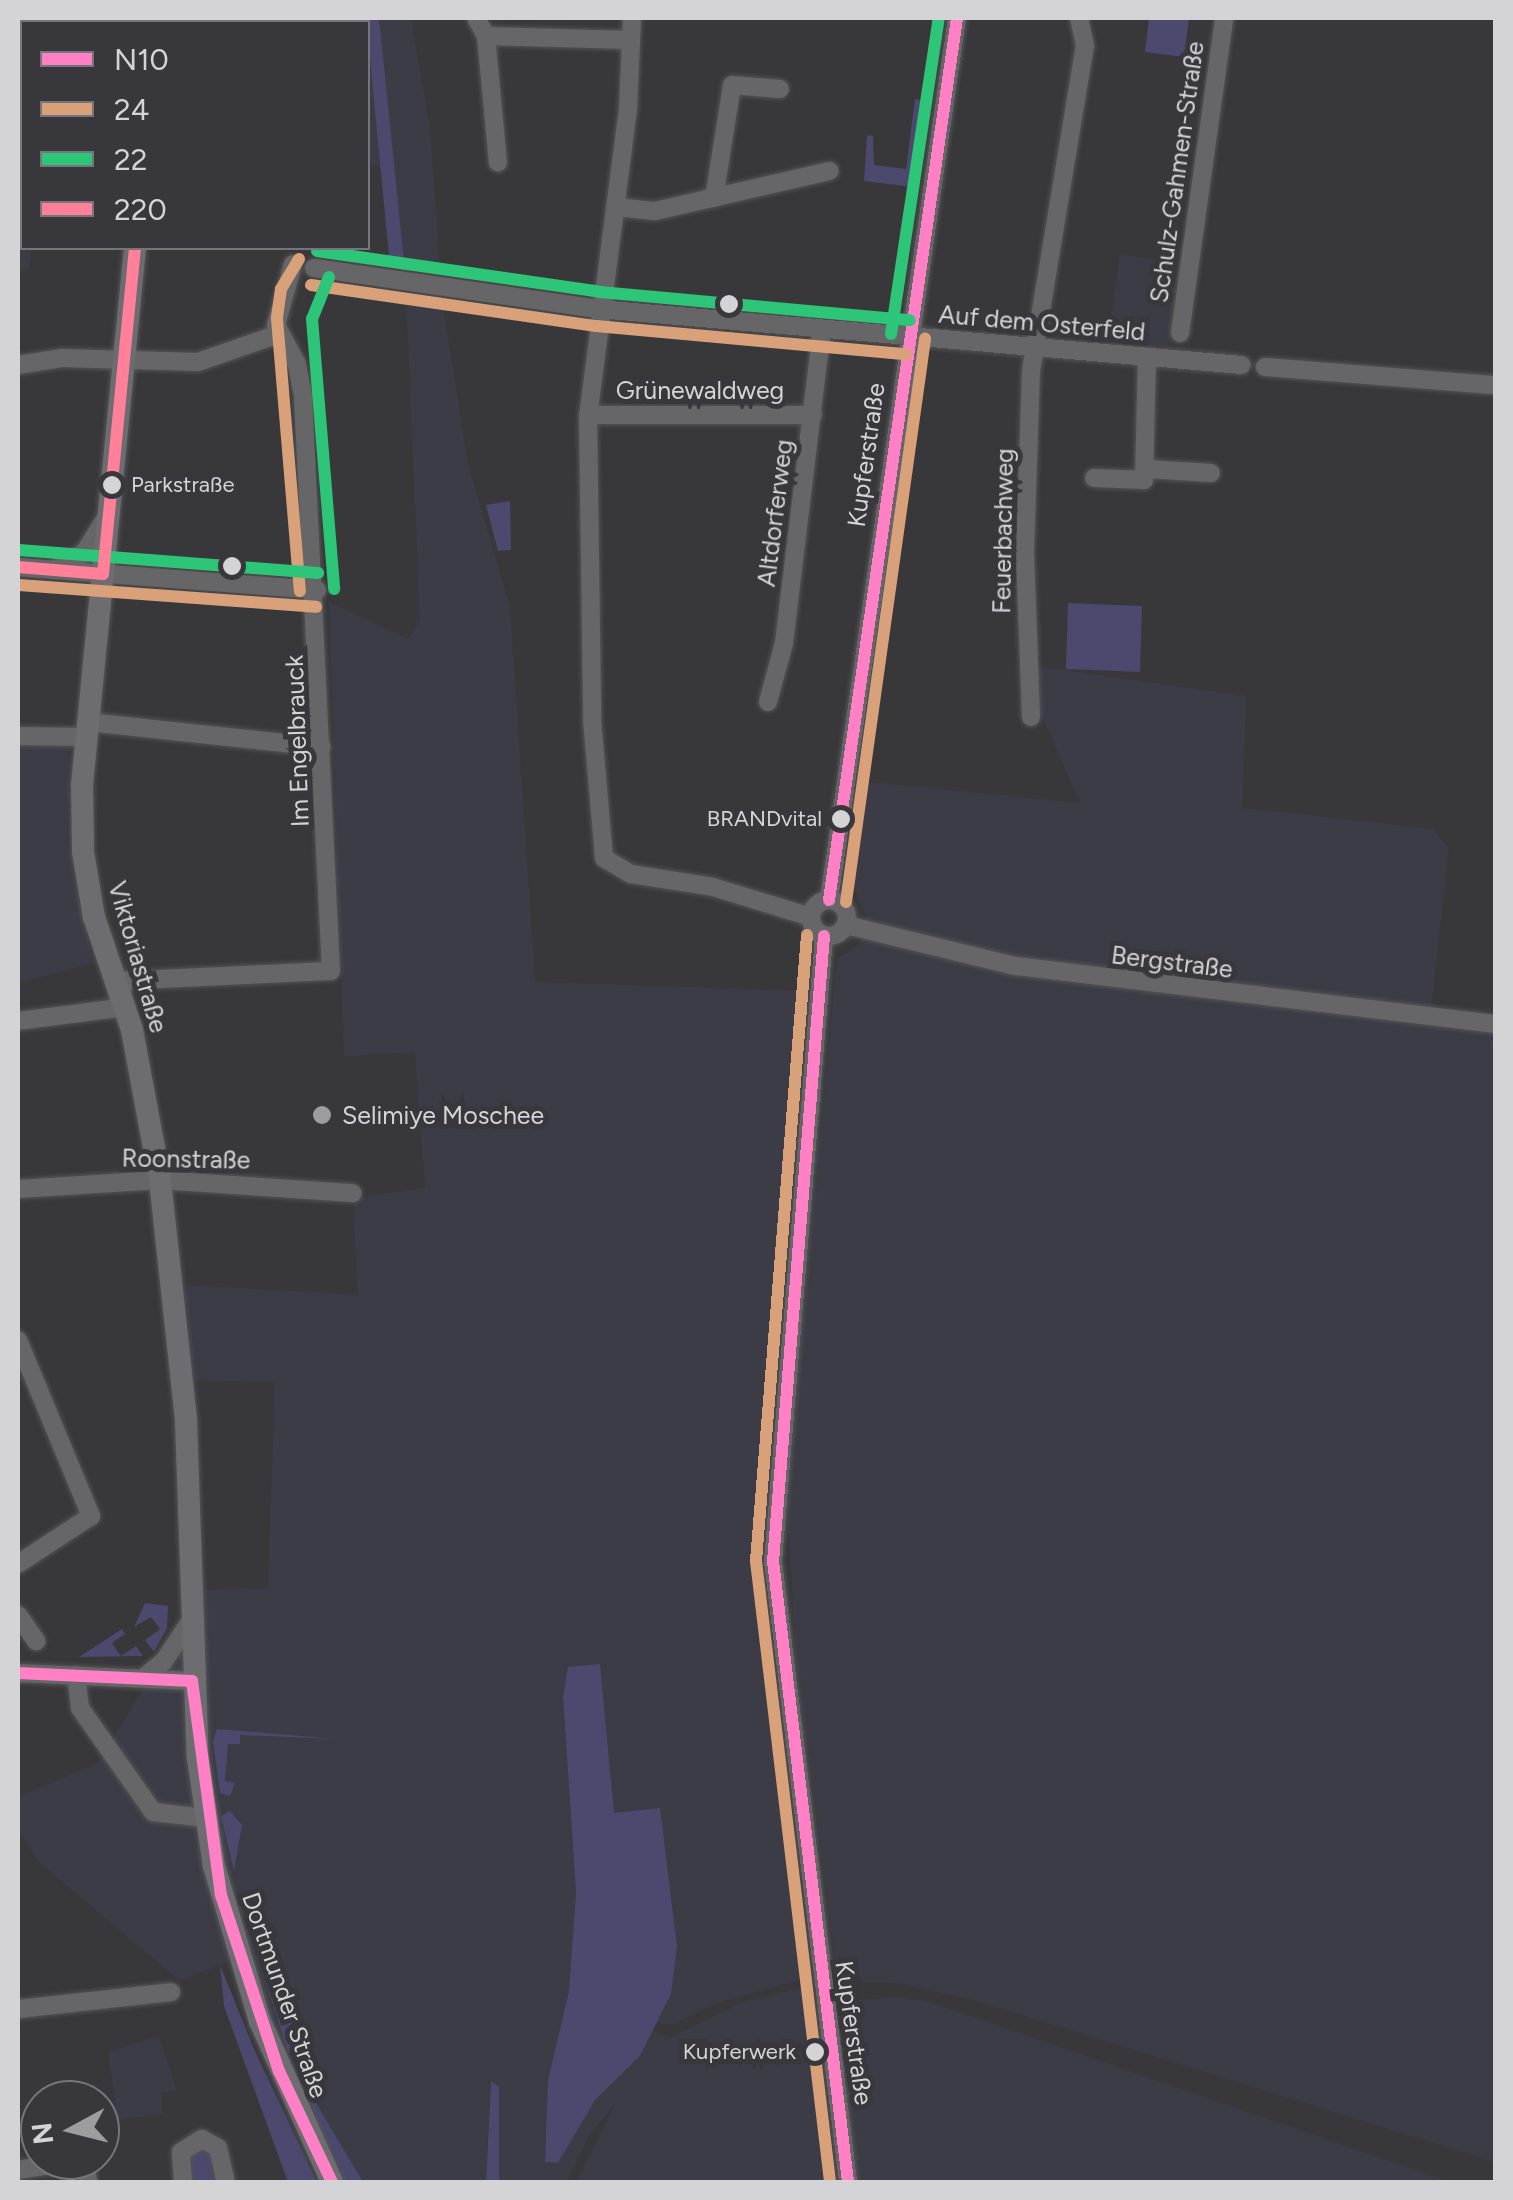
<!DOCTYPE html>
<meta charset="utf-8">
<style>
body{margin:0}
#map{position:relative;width:1513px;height:2200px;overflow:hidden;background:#38383b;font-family:Figtree,sans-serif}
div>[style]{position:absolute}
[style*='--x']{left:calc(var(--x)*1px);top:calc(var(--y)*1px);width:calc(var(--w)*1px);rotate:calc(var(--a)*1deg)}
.built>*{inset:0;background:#3c3c46}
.green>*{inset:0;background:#4b496e}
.roads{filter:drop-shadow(0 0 2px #545456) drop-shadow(0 0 2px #545456)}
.minor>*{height:18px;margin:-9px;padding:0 9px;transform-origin:9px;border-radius:9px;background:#666668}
.minor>.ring{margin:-9px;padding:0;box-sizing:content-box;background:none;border:18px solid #666668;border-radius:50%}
.major>*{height:22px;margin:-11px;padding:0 11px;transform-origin:11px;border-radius:11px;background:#6c6c71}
.bus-1>*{height:12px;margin:-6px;padding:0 6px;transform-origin:6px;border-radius:6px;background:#ff80c5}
.bus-2>*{height:12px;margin:-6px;padding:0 6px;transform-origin:6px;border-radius:6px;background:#d9a179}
.bus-3>*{height:12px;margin:-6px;padding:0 6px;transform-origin:6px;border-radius:6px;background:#2dc577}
.bus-4>*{height:12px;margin:-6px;padding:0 6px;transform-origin:6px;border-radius:6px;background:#ff8098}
.dots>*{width:28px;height:28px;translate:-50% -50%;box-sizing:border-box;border:5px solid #37373c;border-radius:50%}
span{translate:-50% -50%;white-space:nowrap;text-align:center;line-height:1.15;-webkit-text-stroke:10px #37373c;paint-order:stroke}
.bus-label{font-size:22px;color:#d4d4d7}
.left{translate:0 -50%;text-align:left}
.right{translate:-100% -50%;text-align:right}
.street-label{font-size:25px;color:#d4d4d7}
.poi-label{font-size:25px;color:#d4d4d7}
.frame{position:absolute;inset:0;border:20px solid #d4d4d7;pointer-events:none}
.legend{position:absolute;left:20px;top:20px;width:350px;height:230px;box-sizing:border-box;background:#37373c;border:2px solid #76767a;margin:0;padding:12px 18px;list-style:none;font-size:30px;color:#d4d4d7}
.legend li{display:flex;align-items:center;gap:20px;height:50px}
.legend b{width:50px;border:2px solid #76767a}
.north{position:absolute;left:20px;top:2080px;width:100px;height:100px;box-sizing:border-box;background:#37373c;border:2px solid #76767a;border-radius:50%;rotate:263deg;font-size:28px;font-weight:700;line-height:40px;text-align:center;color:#d4d4d7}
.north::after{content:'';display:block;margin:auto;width:35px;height:45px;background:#9d9da0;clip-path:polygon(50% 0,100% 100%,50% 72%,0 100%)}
</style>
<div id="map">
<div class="built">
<div style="clip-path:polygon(231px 18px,366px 18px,366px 22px,231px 22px)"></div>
<div style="clip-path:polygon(378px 18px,411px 18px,430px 129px,440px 271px,405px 271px)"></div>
<div style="clip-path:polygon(368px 30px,369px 41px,381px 167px,368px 165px)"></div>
<div style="clip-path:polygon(18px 32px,22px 248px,32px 248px,29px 269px,18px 273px)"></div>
<div style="clip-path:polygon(1120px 255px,1181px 262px,1170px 347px,1108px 337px)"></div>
<div style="clip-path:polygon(441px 294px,468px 464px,510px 607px,535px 982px,802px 991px,758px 1556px,806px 1978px,716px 2003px,673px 2025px,657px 2023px,671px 1994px,660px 1809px,614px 1814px,600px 1665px,569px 1667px,563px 1697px,576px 1892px,569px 1991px,548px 2080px,545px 2162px,558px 2163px,595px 2100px,640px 2056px,654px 2031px,670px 2038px,741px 2003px,805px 1987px,808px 2004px,897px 1997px,930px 2002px,1450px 2182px,576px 2182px,617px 2101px,588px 2137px,567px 2182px,499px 2182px,499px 2088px,490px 2082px,486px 2182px,363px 2182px,316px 2103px,305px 2103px,279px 2052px,246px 1954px,180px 1981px,39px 1862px,18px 1828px,18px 1797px,98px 1763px,203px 1590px,268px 1588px,275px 1382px,194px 1380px,185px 1285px,358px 1295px,353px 1198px,425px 1188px,415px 1052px,344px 1056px,329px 602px,409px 639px,420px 620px,406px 295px)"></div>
<div style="clip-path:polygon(1035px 666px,1246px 696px,1242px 808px,1433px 829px,1449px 849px,1429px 1026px,1496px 1034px,1495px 2162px,977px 2001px,899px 1983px,838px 1982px,795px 1644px,787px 1497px,837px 959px,860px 944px,865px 915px,848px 872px,859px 781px,1080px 803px,1041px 713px)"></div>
<div style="clip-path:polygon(18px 746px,69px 746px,67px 847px,93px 963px,18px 983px)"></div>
<div style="clip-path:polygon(159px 2036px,177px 2091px,161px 2093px,162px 2114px,118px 2120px,108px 2052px)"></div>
</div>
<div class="green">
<div style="clip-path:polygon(366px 18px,378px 18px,380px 27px,405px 271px,390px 266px)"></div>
<div style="clip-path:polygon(1149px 18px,1189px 18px,1184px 57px,1145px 52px)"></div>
<div style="clip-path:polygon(915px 99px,927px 101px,913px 187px,864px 181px,867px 135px,873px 136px,874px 165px,906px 169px)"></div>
<div style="clip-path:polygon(510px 501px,511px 550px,498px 551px,486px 505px)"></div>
<div style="clip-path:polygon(1068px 603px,1142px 606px,1140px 672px,1066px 669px)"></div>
<div style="clip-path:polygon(145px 1603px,168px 1606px,167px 1628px,154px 1652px,145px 1640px,160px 1629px,151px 1617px,134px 1627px)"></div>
<div style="clip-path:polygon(122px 1629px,125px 1634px,112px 1643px,121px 1656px,136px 1646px,143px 1656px,79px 1657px)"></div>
<div style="clip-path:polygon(600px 1664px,614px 1813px,660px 1808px,677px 1947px,671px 1994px,640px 2056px,595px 2100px,558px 2163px,545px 2162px,548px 2080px,569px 1991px,576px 1892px,563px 1697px,568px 1667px)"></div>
<div style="clip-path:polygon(217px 1729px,336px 1739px,240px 1735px,240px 1744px,228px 1744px,225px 1781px,235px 1783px,230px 1796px,220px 1793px,213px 1741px)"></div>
<div style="clip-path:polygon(230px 1811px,242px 1825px,234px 1871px,221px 1816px)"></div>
<div style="clip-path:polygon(246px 1921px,303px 2034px,301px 2047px,288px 2052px)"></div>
<div style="clip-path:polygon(220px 1965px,254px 2049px,317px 2182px,288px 2182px,224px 2006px)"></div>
<div style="clip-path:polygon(491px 2081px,499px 2087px,499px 2182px,486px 2182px)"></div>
<div style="clip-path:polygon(310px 2103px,316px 2103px,363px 2182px,343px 2182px)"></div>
<div style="clip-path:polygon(207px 2144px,223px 2182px,188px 2182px,186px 2151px)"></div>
</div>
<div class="roads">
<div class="minor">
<div style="--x:476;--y:18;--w:21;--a:61"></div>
<div style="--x:486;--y:36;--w:127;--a:84.6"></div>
<div style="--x:632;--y:18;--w:91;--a:92.5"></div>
<div style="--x:628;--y:109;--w:309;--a:97.4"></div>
<div style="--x:588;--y:415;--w:305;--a:89.2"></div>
<div style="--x:592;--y:720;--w:139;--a:85"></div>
<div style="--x:604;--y:858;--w:31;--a:31"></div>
<div style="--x:631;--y:874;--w:83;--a:9"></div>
<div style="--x:713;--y:887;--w:102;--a:17"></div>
<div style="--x:486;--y:36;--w:145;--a:1.6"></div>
<div style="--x:714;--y:198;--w:114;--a:-80.9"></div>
<div style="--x:732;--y:85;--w:48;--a:4.8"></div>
<div style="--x:616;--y:207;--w:39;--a:6"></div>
<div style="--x:655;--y:211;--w:179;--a:-12.9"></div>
<div style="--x:314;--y:268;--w:287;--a:8.2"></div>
<div style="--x:598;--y:309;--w:646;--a:4.97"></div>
<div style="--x:1180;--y:333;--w:318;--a:-82"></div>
<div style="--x:18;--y:365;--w:45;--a:-9"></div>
<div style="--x:62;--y:358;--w:136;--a:1.7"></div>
<div style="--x:198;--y:362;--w:86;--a:-19.1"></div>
<div style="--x:1265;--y:367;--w:232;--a:4.5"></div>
<div style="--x:588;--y:415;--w:225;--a:0"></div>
<div style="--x:1147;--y:469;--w:64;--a:3.6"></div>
<div style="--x:1094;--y:478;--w:50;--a:2.3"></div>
<div style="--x:1144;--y:480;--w:122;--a:-88.6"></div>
<div style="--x:18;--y:567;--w:300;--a:4.4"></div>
<div style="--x:53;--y:570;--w:35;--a:-29"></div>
<div style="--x:84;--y:553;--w:38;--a:-58"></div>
<div style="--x:768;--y:702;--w:61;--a:-74.8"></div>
<div style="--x:784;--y:643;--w:316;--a:-83.1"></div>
<div style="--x:1031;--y:717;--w:165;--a:-92.1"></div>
<div style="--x:1025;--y:552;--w:181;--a:-88.1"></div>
<div style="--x:1031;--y:371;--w:329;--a:-80.6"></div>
<div style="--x:1085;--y:46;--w:29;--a:-102"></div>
<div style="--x:88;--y:722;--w:235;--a:6.1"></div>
<div style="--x:18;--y:736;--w:68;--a:0.8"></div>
<div style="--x:829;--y:900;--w:891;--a:-81.74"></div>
<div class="ring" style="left:811px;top:900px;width:18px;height:18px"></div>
<div style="--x:846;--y:925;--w:175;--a:13.6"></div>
<div style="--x:1016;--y:966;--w:483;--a:6.9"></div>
<div style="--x:824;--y:936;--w:627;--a:94.66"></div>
<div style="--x:773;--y:1561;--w:626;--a:83.11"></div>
<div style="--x:116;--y:981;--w:215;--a:-2.7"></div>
<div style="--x:331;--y:971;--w:576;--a:-92.79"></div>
<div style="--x:303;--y:396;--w:33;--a:-101"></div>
<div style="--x:297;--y:364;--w:44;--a:-118.3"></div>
<div style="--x:276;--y:325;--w:63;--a:-74.4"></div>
<div style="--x:18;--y:1021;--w:109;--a:-7.4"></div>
<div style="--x:18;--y:1189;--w:142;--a:-3.6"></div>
<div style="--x:160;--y:1180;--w:193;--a:3.9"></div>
<div style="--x:18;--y:1340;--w:191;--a:67.5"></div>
<div style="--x:91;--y:1516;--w:87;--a:146.7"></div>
<div style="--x:18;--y:1615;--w:32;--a:55"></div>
<div style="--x:18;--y:1673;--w:174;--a:2.6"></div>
<div style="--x:76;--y:1675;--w:33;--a:83"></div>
<div style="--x:80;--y:1708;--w:127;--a:54.9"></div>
<div style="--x:153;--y:1812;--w:53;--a:6.5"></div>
<div style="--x:143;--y:1678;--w:27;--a:-39"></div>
<div style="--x:164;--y:1661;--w:49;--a:-56.6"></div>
<div style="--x:18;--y:2009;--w:154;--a:-6.3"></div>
<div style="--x:85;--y:2160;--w:22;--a:82"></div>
<div style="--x:18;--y:2170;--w:65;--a:-8.9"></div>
<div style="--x:183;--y:2182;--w:30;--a:-94"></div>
<div style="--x:181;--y:2152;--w:25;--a:-32"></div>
<div style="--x:202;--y:2139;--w:18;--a:29"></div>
<div style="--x:218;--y:2148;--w:35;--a:77"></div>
</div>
<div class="major">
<div style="--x:130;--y:18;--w:4;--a:76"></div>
<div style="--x:135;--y:248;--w:540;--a:95.64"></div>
<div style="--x:82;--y:785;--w:67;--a:89.1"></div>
<div style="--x:83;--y:852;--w:66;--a:80.4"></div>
<div style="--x:94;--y:917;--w:119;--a:71.4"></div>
<div style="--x:132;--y:1030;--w:153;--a:79.4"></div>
<div style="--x:160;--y:1180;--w:242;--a:83.8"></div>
<div style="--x:186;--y:1421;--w:337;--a:88"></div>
<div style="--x:198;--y:1758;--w:109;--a:81.6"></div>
<div style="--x:214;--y:1866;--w:162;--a:73.5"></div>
<div style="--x:260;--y:2021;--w:176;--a:65.9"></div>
</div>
</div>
<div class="bus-1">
<div style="--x:829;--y:900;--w:891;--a:-81.74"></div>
<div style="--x:824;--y:936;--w:627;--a:94.66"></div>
<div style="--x:773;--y:1561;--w:626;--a:83.11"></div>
<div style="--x:18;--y:1673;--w:174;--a:2.6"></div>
<div style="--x:192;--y:1681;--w:216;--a:82.3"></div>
<div style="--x:221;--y:1895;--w:185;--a:71.8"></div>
<div style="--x:279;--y:2071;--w:123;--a:64.5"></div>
</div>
<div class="bus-2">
<div style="--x:299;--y:259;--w:35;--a:121"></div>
<div style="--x:281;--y:289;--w:30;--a:98"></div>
<div style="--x:277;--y:319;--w:273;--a:85.2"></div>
<div style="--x:311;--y:285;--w:288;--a:8.2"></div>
<div style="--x:596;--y:326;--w:311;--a:5.2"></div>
<div style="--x:18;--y:585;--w:299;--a:4.2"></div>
<div style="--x:846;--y:902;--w:569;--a:-82.01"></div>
<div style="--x:807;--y:935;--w:628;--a:94.66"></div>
<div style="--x:756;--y:1561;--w:625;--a:83.2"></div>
</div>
<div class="bus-3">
<div style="--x:317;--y:251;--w:286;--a:8.2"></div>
<div style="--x:600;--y:292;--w:311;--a:5.2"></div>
<div style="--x:329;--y:277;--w:45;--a:112"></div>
<div style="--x:312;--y:319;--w:271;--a:85.3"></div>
<div style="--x:891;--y:334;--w:320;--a:-81.4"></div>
<div style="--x:19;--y:550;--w:300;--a:4.4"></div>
</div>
<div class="bus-4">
<div style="--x:18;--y:567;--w:85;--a:4.7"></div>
<div style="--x:103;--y:574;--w:328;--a:-84.4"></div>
</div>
<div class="dots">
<div style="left:729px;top:304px;background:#d4d4d7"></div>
<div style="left:112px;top:485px;background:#d4d4d7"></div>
<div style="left:232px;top:566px;background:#d4d4d7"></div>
<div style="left:841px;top:819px;background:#d4d4d7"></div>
<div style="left:322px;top:1115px;background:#9d9da0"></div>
<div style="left:815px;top:2052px;background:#d4d4d7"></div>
</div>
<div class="bus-label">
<span class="left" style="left:131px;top:485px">Parkstraße</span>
<span class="right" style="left:822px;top:819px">BRANDvital</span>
<span class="right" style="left:796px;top:2052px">Kupferwerk</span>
</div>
<div class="street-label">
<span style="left:1177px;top:172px;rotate:-82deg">Schulz-Gahmen-Straße</span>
<span style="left:1042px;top:323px;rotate:5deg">Auf dem Osterfeld</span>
<span style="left:700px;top:390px">Grünewaldweg</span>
<span style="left:866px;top:455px;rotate:-82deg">Kupferstraße</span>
<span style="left:775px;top:513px;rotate:-83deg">Altdorferweg</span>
<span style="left:1003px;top:531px;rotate:-89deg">Feuerbachweg</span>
<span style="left:297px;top:741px;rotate:-92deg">Im Engelbrauck</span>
<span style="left:138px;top:957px;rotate:74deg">Viktoriastraße</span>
<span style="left:1172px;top:962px;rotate:7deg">Bergstraße</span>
<span style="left:186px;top:1159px;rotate:1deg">Roonstraße</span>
<span style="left:285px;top:1995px;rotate:71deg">Dortmunder Straße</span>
<span style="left:854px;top:2033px;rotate:82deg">Kupferstraße</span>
</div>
<div class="poi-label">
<span class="left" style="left:342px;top:1115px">Selimiye Moschee</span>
</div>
<div class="frame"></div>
<ul class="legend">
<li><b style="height:12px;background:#ff80c5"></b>N10</li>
<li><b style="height:12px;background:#d9a179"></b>24</li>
<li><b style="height:12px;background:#2dc577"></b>22</li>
<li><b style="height:12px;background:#ff8098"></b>220</li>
</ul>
<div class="north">N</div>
</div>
